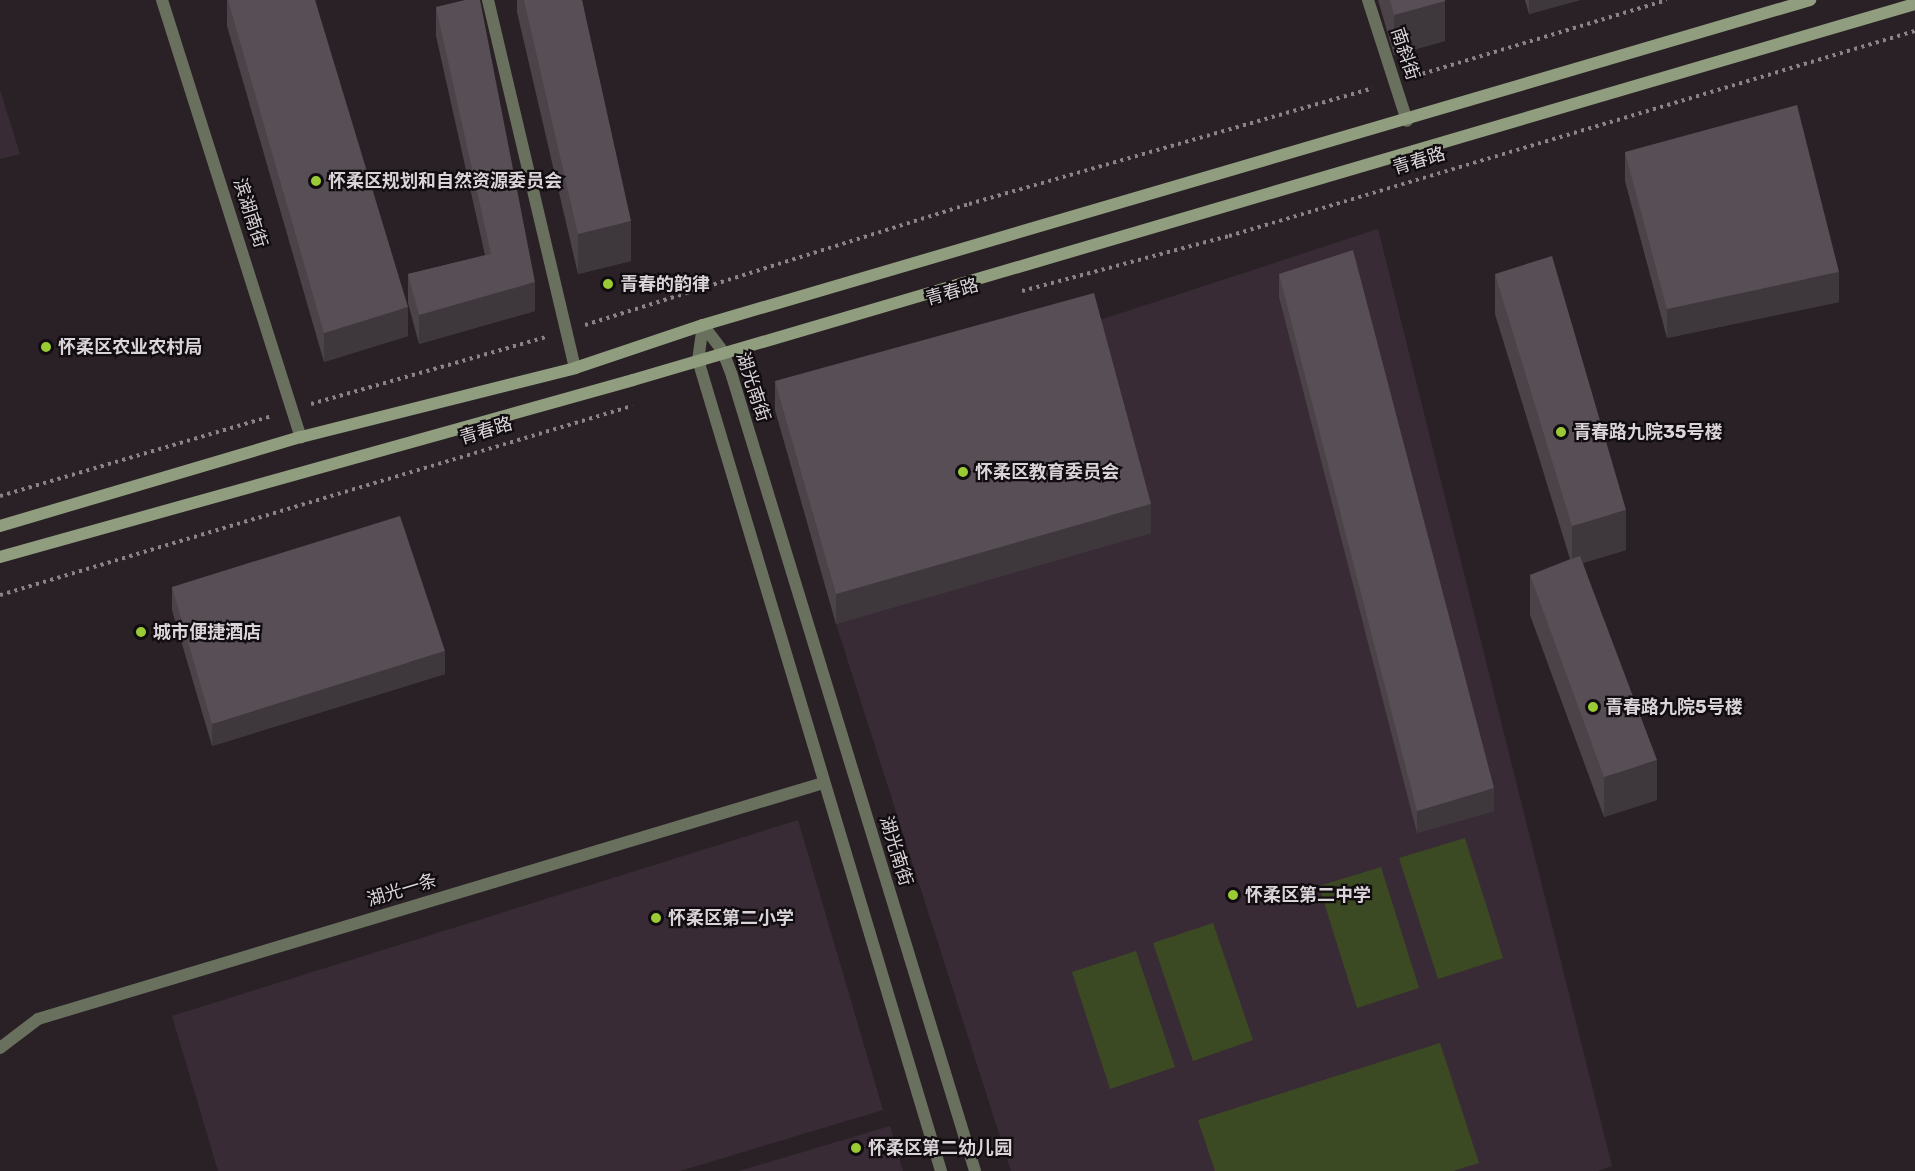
<!DOCTYPE html>
<meta charset="utf-8">
<style>
body{margin:0}
#map{position:relative;width:1915px;height:1171px;overflow:hidden;background:#2a2127;font-family:Rubik,"Noto Sans SC",sans-serif}
div>[style]{position:absolute}
[style*='--x']{left:calc(var(--x)*1px);top:calc(var(--y)*1px);width:calc(var(--w)*1px);rotate:calc(var(--a)*1deg)}
.built>*{inset:0;background:#392b35}
.green>*{inset:0;background:#3c4a24}
.path>*{height:4px;margin-top:-2px;transform-origin:0;background:repeating-linear-gradient(90deg,#8a8388 0 3px,transparent 0 7.5px)}
.minor>*{height:12px;margin:-6px;padding:0 6px;transform-origin:6px;border-radius:6px;background:#69715e}
.tertiary>*{height:12px;margin:-6px;padding:0 6px;transform-origin:6px;border-radius:6px;background:#69715e}
.secondary>*{height:12px;margin:-6px;padding:0 6px;transform-origin:6px;border-radius:6px;background:#909d7e}
.wall>*{inset:0;background:#4c4349}
.shaded-wall>*{inset:0;background:#3e373c}
.building>*{inset:0;background:#584e55}
.dots>*{width:16px;height:16px;translate:-50% -50%;box-sizing:border-box;border:3px solid #100c0f;border-radius:50%}
span{translate:-50% -50%;white-space:nowrap;text-align:center;line-height:1.15;-webkit-text-stroke:4.5px #100c0f;paint-order:stroke}
.street-label{font-size:18px;color:#dad4d8}
.poi-label{font-size:18px;color:#dad4d8;font-weight:700}
.left{translate:0 -50%;text-align:left}
</style>
<div id="map">
<div class="built">
<div style="clip-path:polygon(0 90px,20px 154px,0 159px)"></div>
<div style="clip-path:polygon(1378px 229px,1612px 1166px,1598px 1171px,1011px 1171px,836px 624px,1151px 533px,1094px 322px)"></div>
<div style="clip-path:polygon(798px 820px,883px 1110px,680px 1171px,218px 1171px,172px 1016px)"></div>
<div style="clip-path:polygon(890px 1126px,903px 1171px,739px 1171px)"></div>
</div>
<div class="green">
<div style="clip-path:polygon(1465px 838px,1503px 958px,1438px 979px,1399px 858px)"></div>
<div style="clip-path:polygon(1381px 867px,1419px 988px,1357px 1008px,1319px 886px)"></div>
<div style="clip-path:polygon(1213px 923px,1253px 1040px,1193px 1061px,1153px 943px)"></div>
<div style="clip-path:polygon(1136px 951px,1175px 1067px,1110px 1089px,1072px 972px)"></div>
<div style="clip-path:polygon(1440px 1043px,1479px 1163px,1453px 1171px,1215px 1171px,1198px 1120px)"></div>
</div>
<div class="path">
<div style="--x:1415;--y:76;--w:263;--a:-16.8"></div>
<div style="--x:1022;--y:291;--w:214;--a:-14.9"></div>
<div style="--x:1229;--y:236;--w:716;--a:-16.64"></div>
<div style="--x:585;--y:325;--w:403;--a:-17.5"></div>
<div style="--x:969;--y:204;--w:420;--a:-16"></div>
<div style="--x:311;--y:404;--w:244;--a:-15.9"></div>
<div style="--x:0;--y:496;--w:284;--a:-16.4"></div>
<div style="--x:0;--y:595;--w:660;--a:-16.65"></div>
</div>
<div class="minor">
<div style="--x:488;--y:0;--w:378;--a:76.7"></div>
<div style="--x:1368;--y:0;--w:127;--a:72.1"></div>
<div style="--x:0;--y:1048;--w:48;--a:-37.3"></div>
<div style="--x:38;--y:1019;--w:820;--a:-16.73"></div>
</div>
<div class="tertiary">
<div style="--x:162;--y:0;--w:459;--a:72.4"></div>
<div style="--x:703;--y:325;--w:34;--a:53"></div>
<div style="--x:723;--y:352;--w:26;--a:69"></div>
<div style="--x:732;--y:376;--w:831;--a:73"></div>
<div style="--x:703;--y:325;--w:35;--a:98"></div>
<div style="--x:698;--y:360;--w:847;--a:73.32"></div>
</div>
<div class="secondary">
<div style="--x:0;--y:526;--w:314;--a:-16.5"></div>
<div style="--x:301;--y:437;--w:283;--a:-14.1"></div>
<div style="--x:575;--y:368;--w:135;--a:-18.6"></div>
<div style="--x:703;--y:325;--w:1154;--a:-16.36"></div>
<div style="--x:0;--y:557;--w:657;--a:-15.62"></div>
<div style="--x:633;--y:380;--w:1336;--a:-16.35"></div>
</div>
<div class="wall">
<div style="clip-path:polygon(227px 0,315px 0,408px 336px,324px 362px,227px 26px)"></div>
<div style="clip-path:polygon(517px 0,582px 0,631px 261px,578px 274px,517px 12px)"></div>
<div style="clip-path:polygon(1378px 0,1445px 0,1445px 41px,1394px 55px)"></div>
<div style="clip-path:polygon(1525px 0,1580px 0,1529px 14px)"></div>
<div style="clip-path:polygon(436px 7px,535px 311px,419px 344px,408px 303px,408px 274px,485px 255px,436px 36px)"></div>
<div style="clip-path:polygon(1625px 152px,1839px 302px,1667px 338px,1625px 181px)"></div>
<div style="clip-path:polygon(1279px 274px,1494px 811px,1417px 833px,1279px 297px)"></div>
<div style="clip-path:polygon(1495px 274px,1626px 550px,1583px 563px,1657px 800px,1604px 817px,1530px 615px,1530px 575px,1570px 559px,1495px 314px)"></div>
<div style="clip-path:polygon(775px 381px,1151px 533px,836px 624px,775px 410px)"></div>
<div style="clip-path:polygon(172px 587px,445px 674px,212px 746px,172px 610px)"></div>
</div>
<div class="shaded-wall">
<div style="clip-path:polygon(1529px 0,1580px 0,1529px 14px)"></div>
<div style="clip-path:polygon(1445px 1px,1445px 41px,1394px 55px,1394px 15px)"></div>
<div style="clip-path:polygon(631px 221px,631px 261px,578px 274px,578px 234px)"></div>
<div style="clip-path:polygon(1839px 272px,1839px 302px,1667px 338px,1667px 309px)"></div>
<div style="clip-path:polygon(535px 282px,535px 311px,419px 344px,419px 315px)"></div>
<div style="clip-path:polygon(408px 307px,408px 336px,324px 362px,324px 333px)"></div>
<div style="clip-path:polygon(1151px 504px,1151px 533px,836px 624px,836px 594px)"></div>
<div style="clip-path:polygon(1626px 510px,1626px 550px,1572px 566px,1572px 526px)"></div>
<div style="clip-path:polygon(445px 651px,445px 674px,212px 746px,212px 724px)"></div>
<div style="clip-path:polygon(1657px 760px,1657px 800px,1604px 817px,1604px 777px)"></div>
<div style="clip-path:polygon(1494px 788px,1494px 811px,1417px 833px,1417px 811px)"></div>
</div>
<div class="building">
<div style="clip-path:polygon(228px 0,315px 0,408px 307px,324px 333px)"></div>
<div style="clip-path:polygon(465px 0,480px 0,535px 282px,419px 315px,408px 274px,491px 254px,436px 7px)"></div>
<div style="clip-path:polygon(524px 0,582px 0,631px 221px,578px 234px)"></div>
<div style="clip-path:polygon(1390px 0,1445px 0,1445px 1px,1394px 15px)"></div>
<div style="clip-path:polygon(1797px 105px,1839px 272px,1667px 309px,1625px 152px)"></div>
<div style="clip-path:polygon(1353px 250px,1494px 788px,1417px 811px,1279px 274px)"></div>
<div style="clip-path:polygon(1552px 256px,1626px 510px,1572px 526px,1495px 274px)"></div>
<div style="clip-path:polygon(1094px 293px,1151px 504px,836px 594px,775px 381px)"></div>
<div style="clip-path:polygon(400px 516px,445px 651px,212px 724px,172px 587px)"></div>
<div style="clip-path:polygon(1580px 556px,1657px 760px,1604px 777px,1530px 575px)"></div>
</div>
<div class="dots">
<div style="left:316px;top:181px;background:#9acb34"></div>
<div style="left:608px;top:284px;background:#9acb34"></div>
<div style="left:46px;top:347px;background:#9acb34"></div>
<div style="left:1561px;top:432px;background:#9acb34"></div>
<div style="left:963px;top:472px;background:#9acb34"></div>
<div style="left:141px;top:632px;background:#9acb34"></div>
<div style="left:1593px;top:707px;background:#9acb34"></div>
<div style="left:1233px;top:895px;background:#9acb34"></div>
<div style="left:656px;top:918px;background:#9acb34"></div>
<div style="left:856px;top:1148px;background:#9acb34"></div>
</div>
<div class="street-label">
<span style="left:1405px;top:54px;rotate:72deg">南斜街</span>
<span style="left:1419px;top:161px;rotate:-17deg">青春路</span>
<span style="left:250px;top:213px;rotate:72deg">滨湖南街</span>
<span style="left:952px;top:292px;rotate:-16deg">青春路</span>
<span style="left:753px;top:387px;rotate:72deg">湖光南街</span>
<span style="left:486px;top:431px;rotate:-17deg">青春路</span>
<span style="left:896px;top:851px;rotate:73deg">湖光南街</span>
<span style="left:402px;top:890px;rotate:-17deg">湖光一条</span>
</div>
<div class="poi-label">
<span class="left" style="left:328px;top:181px">怀柔区规划和自然资源委员会</span>
<span class="left" style="left:620px;top:284px">青春的韵律</span>
<span class="left" style="left:58px;top:347px">怀柔区农业农村局</span>
<span class="left" style="left:1573px;top:432px">青春路九院35号楼</span>
<span class="left" style="left:975px;top:472px">怀柔区教育委员会</span>
<span class="left" style="left:153px;top:632px">城市便捷酒店</span>
<span class="left" style="left:1605px;top:707px">青春路九院5号楼</span>
<span class="left" style="left:1245px;top:895px">怀柔区第二中学</span>
<span class="left" style="left:668px;top:918px">怀柔区第二小学</span>
<span class="left" style="left:868px;top:1148px">怀柔区第二幼儿园</span>
</div>
</div>
